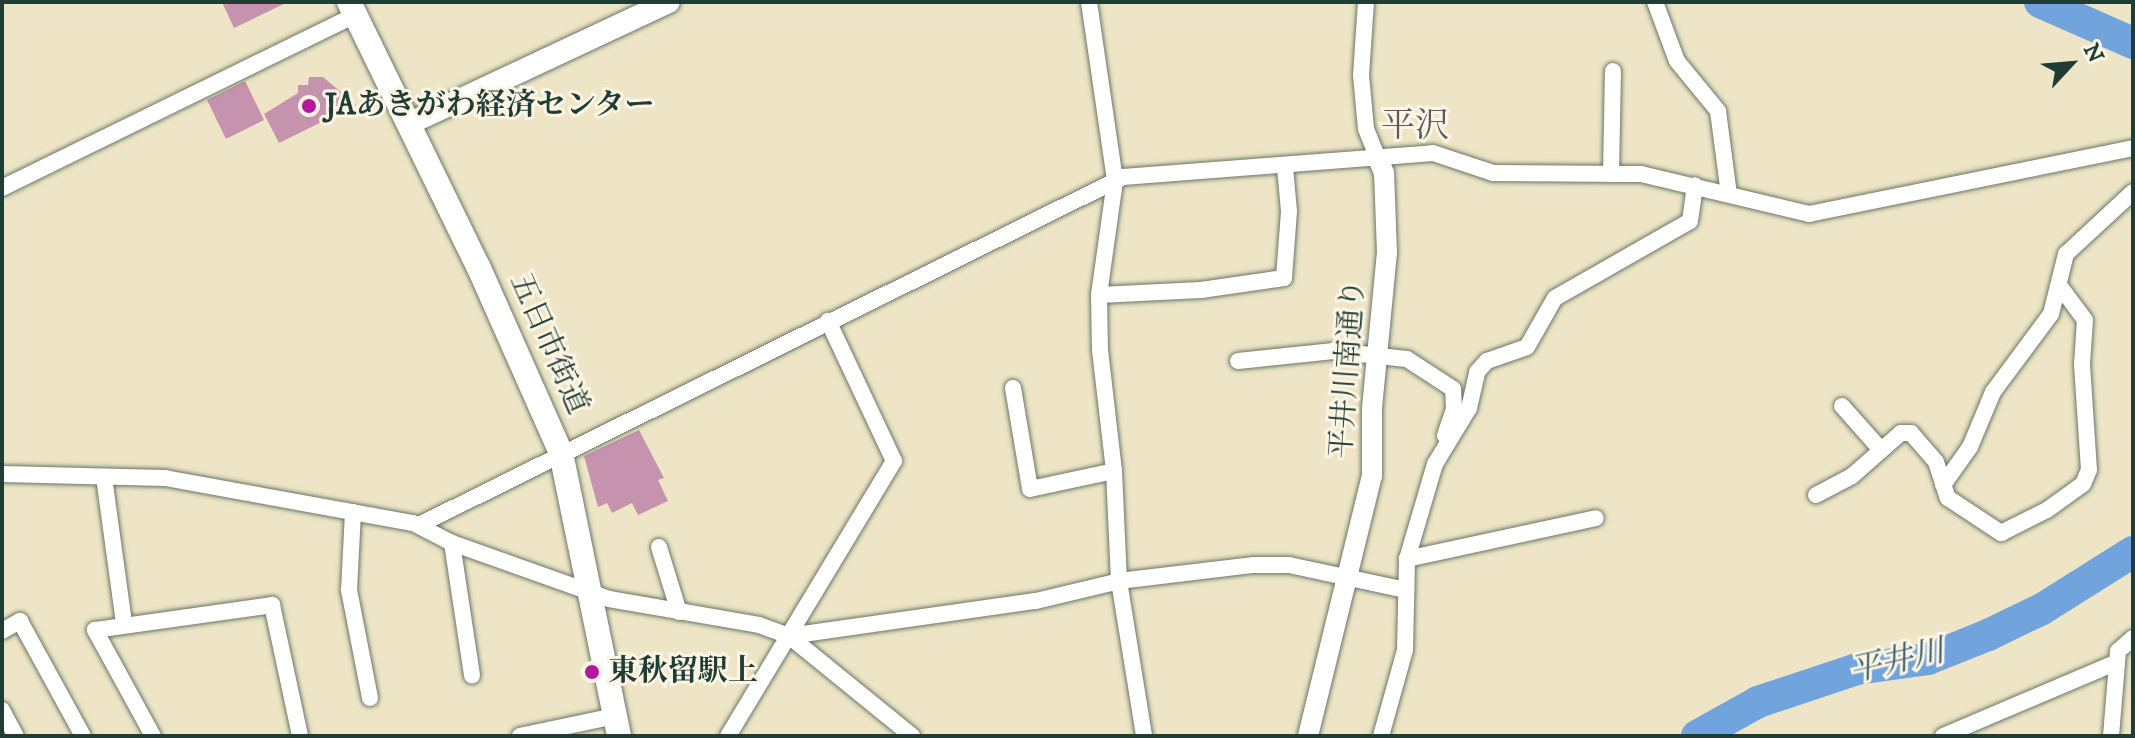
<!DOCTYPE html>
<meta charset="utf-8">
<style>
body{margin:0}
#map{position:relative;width:2135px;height:738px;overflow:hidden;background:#ede5c5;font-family:"IM FELL DW Pica","Noto Serif JP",serif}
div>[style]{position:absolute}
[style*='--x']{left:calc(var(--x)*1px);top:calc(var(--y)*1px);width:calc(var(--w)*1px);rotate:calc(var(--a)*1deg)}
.river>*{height:32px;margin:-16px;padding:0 16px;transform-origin:16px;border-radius:16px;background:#71a3dd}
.building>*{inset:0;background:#c693ae}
.roads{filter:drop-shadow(0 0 2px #677867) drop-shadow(0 0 2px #677867)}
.minor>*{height:16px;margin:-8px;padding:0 8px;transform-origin:8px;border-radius:8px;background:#fff}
.tertiary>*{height:20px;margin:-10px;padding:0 10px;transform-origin:10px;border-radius:10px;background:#fff}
.secondary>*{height:22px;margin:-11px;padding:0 11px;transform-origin:11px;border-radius:11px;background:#fff}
.primary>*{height:24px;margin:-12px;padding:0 12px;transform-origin:12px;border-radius:12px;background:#fff}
.dots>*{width:22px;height:22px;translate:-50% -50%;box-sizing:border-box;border:4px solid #fcf5e5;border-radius:50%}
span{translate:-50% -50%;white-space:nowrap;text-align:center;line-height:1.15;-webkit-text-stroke:6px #fcf5e5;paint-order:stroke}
.poi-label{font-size:30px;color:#1f3d34;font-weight:700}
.left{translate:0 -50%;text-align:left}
.street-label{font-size:30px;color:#1f3d34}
.water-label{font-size:32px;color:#385c67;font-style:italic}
.quarter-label{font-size:34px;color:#595b5f}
.frame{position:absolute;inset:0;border:4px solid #1f3d34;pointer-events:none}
.north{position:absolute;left:2031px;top:24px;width:80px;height:80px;-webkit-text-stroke:6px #fcf5e5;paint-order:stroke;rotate:64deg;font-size:22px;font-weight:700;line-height:32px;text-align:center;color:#1f3d34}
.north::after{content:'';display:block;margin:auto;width:28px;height:36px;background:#1f3d34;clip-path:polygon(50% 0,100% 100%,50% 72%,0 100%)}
</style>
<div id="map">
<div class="river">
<div style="--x:2040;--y:2;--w:102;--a:23.8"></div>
<div style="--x:1697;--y:736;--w:70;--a:-29.1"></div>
<div style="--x:1758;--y:702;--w:104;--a:-18.4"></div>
<div style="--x:1857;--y:669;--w:72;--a:-8"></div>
<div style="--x:1928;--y:659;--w:65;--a:-21.8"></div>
<div style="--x:1988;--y:635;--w:60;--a:-25.7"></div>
<div style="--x:2042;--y:609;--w:107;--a:-32.1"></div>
</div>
<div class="building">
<div style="clip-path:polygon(222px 2px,288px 2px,234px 28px)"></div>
<div style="clip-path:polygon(309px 77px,323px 77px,356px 105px,279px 143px,264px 114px,298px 93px,298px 85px,308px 85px)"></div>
<div style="clip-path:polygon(245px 81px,264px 120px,226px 139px,207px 100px)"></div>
<div style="clip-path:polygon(639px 430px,664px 478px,658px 480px,668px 501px,638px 515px,632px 503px,612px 513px,607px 503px,598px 507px,584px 456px)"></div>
</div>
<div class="roads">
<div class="minor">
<div style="--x:1089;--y:2;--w:181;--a:81.7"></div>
<div style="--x:1115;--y:181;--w:115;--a:98"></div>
<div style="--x:1099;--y:295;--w:55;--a:89"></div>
<div style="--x:1100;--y:350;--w:122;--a:83.4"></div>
<div style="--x:1114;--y:471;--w:110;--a:87.4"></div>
<div style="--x:1119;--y:581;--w:157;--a:80.8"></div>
<div style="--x:1366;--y:2;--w:73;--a:93.9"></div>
<div style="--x:1361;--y:75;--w:54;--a:84.7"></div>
<div style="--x:1366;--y:129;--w:32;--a:68"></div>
<div style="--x:1655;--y:2;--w:63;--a:69.6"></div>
<div style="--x:1677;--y:61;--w:65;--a:50.6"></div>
<div style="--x:1718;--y:111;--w:84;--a:82.5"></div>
<div style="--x:1611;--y:174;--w:103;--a:-88.9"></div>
<div style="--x:2;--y:188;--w:393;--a:-26.1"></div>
<div style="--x:1099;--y:295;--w:102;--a:-2.8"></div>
<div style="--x:1201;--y:290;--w:84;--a:-8.2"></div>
<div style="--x:1284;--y:278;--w:67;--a:-85.7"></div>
<div style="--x:1289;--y:211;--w:44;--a:-95.2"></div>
<div style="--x:1238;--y:361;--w:96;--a:-6"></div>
<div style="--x:1333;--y:351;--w:74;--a:6.2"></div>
<div style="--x:1407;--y:359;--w:55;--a:33.1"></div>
<div style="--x:1453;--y:389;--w:20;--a:87"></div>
<div style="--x:1454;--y:409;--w:28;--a:109"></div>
<div style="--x:1013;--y:388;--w:102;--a:80.4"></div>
<div style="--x:1030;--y:489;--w:86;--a:-12.1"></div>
<div style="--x:1842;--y:406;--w:59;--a:48.4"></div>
<div style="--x:2;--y:474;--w:163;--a:1.4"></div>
<div style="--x:165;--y:478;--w:252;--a:10.3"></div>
<div style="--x:413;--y:523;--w:44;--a:27.1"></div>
<div style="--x:452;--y:543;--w:167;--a:19.6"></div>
<div style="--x:609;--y:599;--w:152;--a:9.8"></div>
<div style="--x:759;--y:625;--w:32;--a:20"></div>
<div style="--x:789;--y:636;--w:159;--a:39.1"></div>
<div style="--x:104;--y:477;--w:147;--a:82.2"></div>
<div style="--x:1943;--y:485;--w:47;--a:-54.6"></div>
<div style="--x:1970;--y:447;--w:60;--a:-67.3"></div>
<div style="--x:1993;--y:392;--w:97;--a:-53.4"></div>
<div style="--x:2051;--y:314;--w:62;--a:-76"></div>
<div style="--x:2066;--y:254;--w:91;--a:-42.8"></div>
<div style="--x:1816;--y:495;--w:41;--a:-27.8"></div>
<div style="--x:1852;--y:476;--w:65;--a:-41.3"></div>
<div style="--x:1901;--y:433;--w:10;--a:0"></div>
<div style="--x:1911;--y:433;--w:38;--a:49"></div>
<div style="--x:1936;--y:462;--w:38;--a:72"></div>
<div style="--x:1948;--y:498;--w:64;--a:33.4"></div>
<div style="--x:2001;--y:533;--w:51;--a:-26.6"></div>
<div style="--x:2047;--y:510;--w:44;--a:-35.8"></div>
<div style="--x:2083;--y:484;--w:15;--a:-67"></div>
<div style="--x:2089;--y:470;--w:106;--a:-93.8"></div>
<div style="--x:2082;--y:364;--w:44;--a:-86.1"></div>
<div style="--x:2085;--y:320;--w:44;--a:-126.6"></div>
<div style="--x:353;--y:512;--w:78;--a:92.9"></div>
<div style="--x:349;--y:590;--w:110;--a:79"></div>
<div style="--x:419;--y:525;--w:785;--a:-26.3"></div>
<div style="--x:1123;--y:177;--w:311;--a:-4.4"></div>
<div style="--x:1433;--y:153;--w:63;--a:18.4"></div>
<div style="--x:1493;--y:173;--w:148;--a:0.4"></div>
<div style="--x:1641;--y:174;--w:173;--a:13.4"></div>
<div style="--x:1809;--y:214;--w:331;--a:-11.5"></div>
<div style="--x:452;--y:543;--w:134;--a:81.4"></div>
<div style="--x:659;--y:547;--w:68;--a:72.9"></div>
<div style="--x:1407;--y:559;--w:193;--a:-12.2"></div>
<div style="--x:2;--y:631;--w:21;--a:-29"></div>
<div style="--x:20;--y:621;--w:131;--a:61.3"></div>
<div style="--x:789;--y:636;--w:249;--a:-8.1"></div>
<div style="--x:1036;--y:601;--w:85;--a:-13.5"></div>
<div style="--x:1119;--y:581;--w:136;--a:-6.8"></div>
<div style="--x:1254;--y:565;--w:35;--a:0"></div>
<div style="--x:1289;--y:565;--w:120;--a:12.1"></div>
<div style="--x:2;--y:710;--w:30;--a:62"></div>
<div style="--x:153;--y:736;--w:121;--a:-118.7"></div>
<div style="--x:95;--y:630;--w:179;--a:-8"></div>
<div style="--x:272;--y:605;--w:134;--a:77.9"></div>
<div style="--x:520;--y:736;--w:97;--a:-11.9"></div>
<div style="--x:728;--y:736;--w:321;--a:-58.9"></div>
<div style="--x:894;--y:461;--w:155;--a:-115.2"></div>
<div style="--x:1381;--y:736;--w:89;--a:-74.4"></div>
<div style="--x:1405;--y:650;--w:91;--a:-88.7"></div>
<div style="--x:1407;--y:559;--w:99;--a:-73.6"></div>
<div style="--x:1435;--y:464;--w:66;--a:-58.7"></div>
<div style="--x:1469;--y:408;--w:37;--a:-77"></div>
<div style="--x:1477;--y:372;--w:15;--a:-48"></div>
<div style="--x:1487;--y:361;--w:42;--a:-19.3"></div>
<div style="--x:1527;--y:347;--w:56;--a:-60.3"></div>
<div style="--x:1555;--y:298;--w:155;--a:-29.7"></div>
<div style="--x:1690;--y:221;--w:36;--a:-82"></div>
<div style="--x:1943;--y:736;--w:189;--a:-23"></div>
<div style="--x:2111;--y:736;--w:85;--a:-85.3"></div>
<div style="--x:2118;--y:651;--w:20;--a:-41"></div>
</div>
<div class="tertiary">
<div style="--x:1308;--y:736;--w:268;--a:-76.2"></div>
<div style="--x:1372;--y:476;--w:68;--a:-90"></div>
<div style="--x:1372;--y:408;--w:156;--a:-84.5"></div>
<div style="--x:1387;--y:253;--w:80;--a:-92.1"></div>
<div style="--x:1384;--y:173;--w:15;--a:-113"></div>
</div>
<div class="secondary">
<div style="--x:408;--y:124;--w:288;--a:-25.1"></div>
</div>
<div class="primary">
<div style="--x:349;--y:2;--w:296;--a:64"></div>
<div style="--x:479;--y:268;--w:202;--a:66.1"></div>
<div style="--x:561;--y:453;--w:289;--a:78.4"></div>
</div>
</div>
<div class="dots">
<div style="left:309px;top:106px;background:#b5179e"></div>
<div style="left:592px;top:672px;background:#b5179e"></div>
</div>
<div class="poi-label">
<span class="left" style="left:325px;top:106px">JAあきがわ経済センター</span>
<span class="left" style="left:608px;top:672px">東秋留駅上</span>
</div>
<div class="street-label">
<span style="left:548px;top:344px;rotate:66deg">五日市街道</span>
<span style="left:1349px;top:369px;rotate:-86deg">平井川南通り</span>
</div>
<div class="water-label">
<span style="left:1897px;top:662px;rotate:-13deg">平井川</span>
</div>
<div class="quarter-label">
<span style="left:1415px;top:127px">平沢</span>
</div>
<div class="frame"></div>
<div class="north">N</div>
</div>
